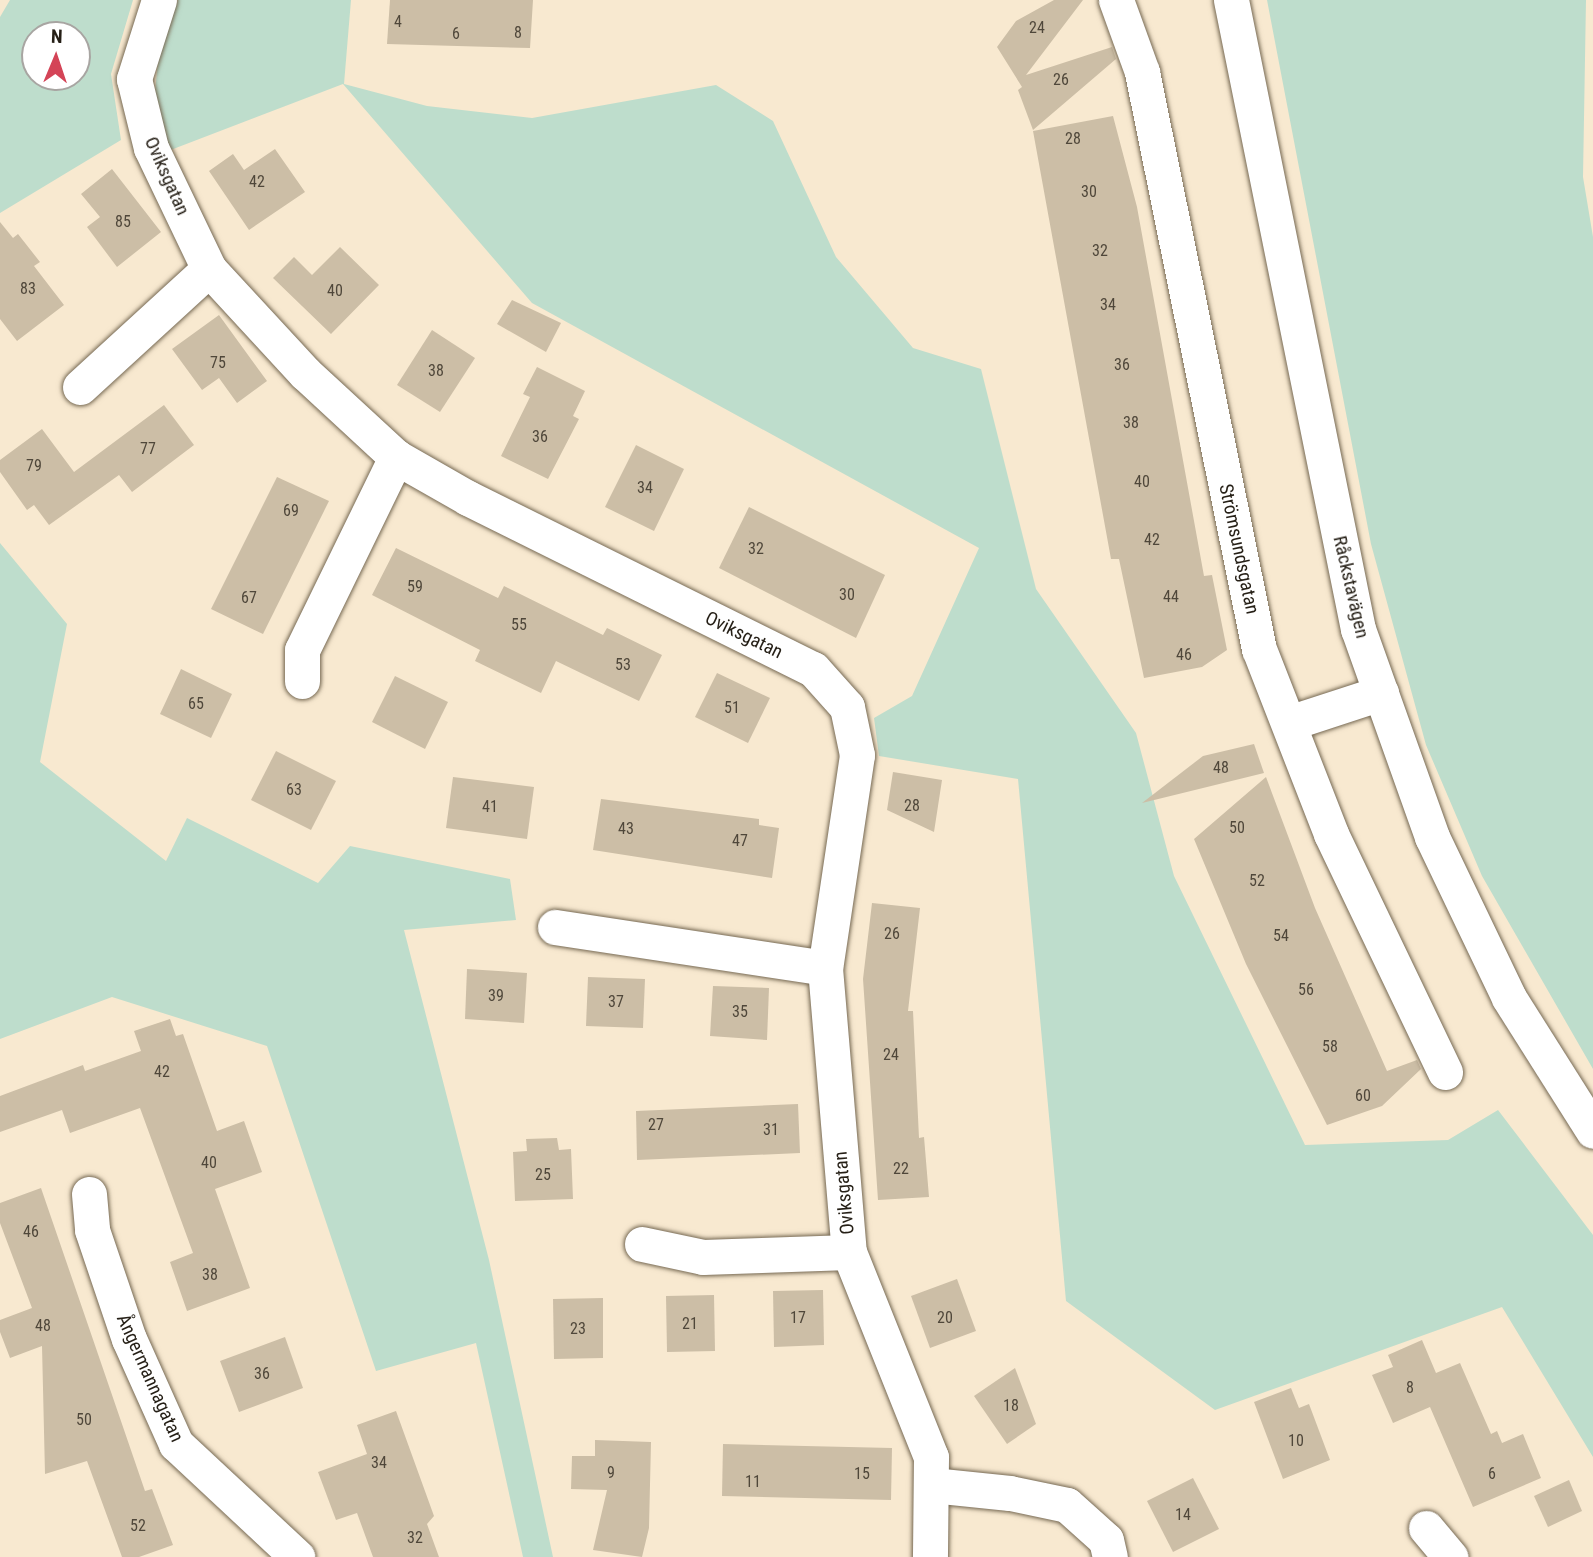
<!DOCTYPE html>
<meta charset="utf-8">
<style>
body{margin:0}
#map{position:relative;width:1593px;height:1557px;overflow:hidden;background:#f8e9d0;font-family:"Roboto Condensed",sans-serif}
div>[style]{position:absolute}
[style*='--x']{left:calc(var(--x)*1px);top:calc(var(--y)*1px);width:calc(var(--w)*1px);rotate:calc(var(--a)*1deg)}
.green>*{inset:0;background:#beddcc}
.building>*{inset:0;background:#ccbea6}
.roads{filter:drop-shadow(0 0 2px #766953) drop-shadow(0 0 2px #766953)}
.street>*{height:35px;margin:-17.5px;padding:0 17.5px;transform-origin:17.5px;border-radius:17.5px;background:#fff}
span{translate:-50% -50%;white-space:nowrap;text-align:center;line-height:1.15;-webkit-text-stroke:5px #fff;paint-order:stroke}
.number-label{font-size:16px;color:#4f473a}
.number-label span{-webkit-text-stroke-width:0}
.street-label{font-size:19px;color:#251f16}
.north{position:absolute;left:21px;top:21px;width:70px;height:70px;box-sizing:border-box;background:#fff;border:2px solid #a8a5a2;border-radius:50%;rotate:2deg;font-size:19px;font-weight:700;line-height:28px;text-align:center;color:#251f16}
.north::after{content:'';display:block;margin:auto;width:24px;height:32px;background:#d44457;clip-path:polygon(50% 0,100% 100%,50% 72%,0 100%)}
</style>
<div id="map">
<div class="green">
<div style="clip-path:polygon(evenodd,10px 0,133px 0,111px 74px,121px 140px,0 213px,0 17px,10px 0,35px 35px,77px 35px,77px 77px,35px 77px,35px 35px)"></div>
<div style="clip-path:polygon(178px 0,351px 0,344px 84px,427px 106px,532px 118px,716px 85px,773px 121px,836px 257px,913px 348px,981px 369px,1036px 589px,1136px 733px,1174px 876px,1305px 1145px,1448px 1140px,1498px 1110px,1593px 1235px,1593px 1457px,1502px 1307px,1215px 1410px,1066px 1301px,1018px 779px,879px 756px,874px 718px,912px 696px,979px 548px,532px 303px,343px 84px,168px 151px,155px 92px,159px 50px)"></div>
<div style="clip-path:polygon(1267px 0,1586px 0,1583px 177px,1593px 237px,1593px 1069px,1482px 876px,1426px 745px,1371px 544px)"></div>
<div style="clip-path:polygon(0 543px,67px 624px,40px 762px,166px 861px,187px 818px,318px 883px,350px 846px,510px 879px,516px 920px,404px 930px,489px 1260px,553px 1557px,523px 1557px,476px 1343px,376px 1371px,267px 1046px,112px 997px,0 1039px)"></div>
</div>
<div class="building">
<div style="clip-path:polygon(390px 0,533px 0,530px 48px,387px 44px)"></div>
<div style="clip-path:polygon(1054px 0,1083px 0,1026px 75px,1112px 47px,1116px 59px,1033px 130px,1018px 90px,1022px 87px,997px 47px,1016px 21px)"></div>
<div style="clip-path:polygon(1113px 116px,1137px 207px,1204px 576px,1212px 575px,1227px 650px,1202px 667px,1144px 678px,1119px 559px,1111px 559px,1033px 131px)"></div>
<div style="clip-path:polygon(275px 149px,305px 192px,249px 230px,209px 171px,233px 154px,244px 170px)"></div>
<div style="clip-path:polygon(112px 169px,161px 232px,117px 267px,87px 227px,100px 217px,81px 194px)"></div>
<div style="clip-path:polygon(0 222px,13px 238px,18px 234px,40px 262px,34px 266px,64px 305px,17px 341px,0 319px)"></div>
<div style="clip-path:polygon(340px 247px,379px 285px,331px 334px,273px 278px,294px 257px,312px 275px)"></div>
<div style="clip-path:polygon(512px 300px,561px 323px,546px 352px,497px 324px)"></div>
<div style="clip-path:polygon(219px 315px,267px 381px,237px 403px,219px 378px,202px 390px,172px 349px)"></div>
<div style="clip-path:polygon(432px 330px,475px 358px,440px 412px,397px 385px)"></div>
<div style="clip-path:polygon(537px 367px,585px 391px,573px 416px,579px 419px,548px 479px,501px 456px,530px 397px,523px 394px)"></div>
<div style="clip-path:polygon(164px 405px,194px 445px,132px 492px,119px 475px,49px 525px,34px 505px,27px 510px,0 472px,0 460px,42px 429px,74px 472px)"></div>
<div style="clip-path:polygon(636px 445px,684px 469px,654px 531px,605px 507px)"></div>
<div style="clip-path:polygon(277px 477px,329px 501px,263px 634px,211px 609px)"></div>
<div style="clip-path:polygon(749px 507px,885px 575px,856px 638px,719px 568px)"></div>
<div style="clip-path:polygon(396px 548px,498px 598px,504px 586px,603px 635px,607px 628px,662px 655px,639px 701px,556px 661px,541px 693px,475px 661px,480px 650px,372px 595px)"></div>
<div style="clip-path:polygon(181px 669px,232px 694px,211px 738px,160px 714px)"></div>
<div style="clip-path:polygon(717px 673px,770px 698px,748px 743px,695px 717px)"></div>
<div style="clip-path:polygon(395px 676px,448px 702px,425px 749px,372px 722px)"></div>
<div style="clip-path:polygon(1254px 744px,1264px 773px,1142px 803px,1203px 756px)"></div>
<div style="clip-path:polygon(276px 751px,336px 781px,311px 830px,251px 800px)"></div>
<div style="clip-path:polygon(893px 772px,942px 780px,934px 832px,887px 810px)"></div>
<div style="clip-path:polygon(453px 777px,534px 787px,527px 839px,446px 828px)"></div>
<div style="clip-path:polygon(1266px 777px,1315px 908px,1387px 1071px,1417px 1060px,1421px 1069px,1382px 1106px,1327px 1125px,1246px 964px,1194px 839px)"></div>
<div style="clip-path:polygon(601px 799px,759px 819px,759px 825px,779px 828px,772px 878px,593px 850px)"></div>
<div style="clip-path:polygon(872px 903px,920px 908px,908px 1011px,913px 1011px,919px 1138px,924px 1137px,929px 1197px,878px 1200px,863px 979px)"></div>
<div style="clip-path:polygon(467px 969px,527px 973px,524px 1023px,465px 1019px)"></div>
<div style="clip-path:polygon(588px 977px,645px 979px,643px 1028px,586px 1026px)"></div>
<div style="clip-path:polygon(713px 986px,769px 988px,767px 1040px,710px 1036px)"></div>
<div style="clip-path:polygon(170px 1019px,176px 1036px,183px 1034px,217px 1131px,244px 1121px,262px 1172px,215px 1189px,250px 1288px,187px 1311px,170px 1262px,193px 1253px,140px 1108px,70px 1133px,62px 1110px,0 1132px,0 1096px,83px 1065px,85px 1071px,141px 1051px,134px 1031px)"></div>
<div style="clip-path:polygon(798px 1104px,800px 1153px,637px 1160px,636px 1111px)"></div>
<div style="clip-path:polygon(557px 1138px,559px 1150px,571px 1149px,573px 1199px,515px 1201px,513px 1152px,527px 1151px,526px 1139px)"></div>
<div style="clip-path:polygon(41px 1188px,145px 1491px,152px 1489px,173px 1545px,139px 1557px,122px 1557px,87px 1461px,45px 1474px,42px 1346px,10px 1358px,0 1332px,0 1320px,32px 1308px,0 1223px,0 1203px)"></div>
<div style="clip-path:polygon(957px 1279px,976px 1331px,930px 1348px,911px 1296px)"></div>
<div style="clip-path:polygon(823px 1290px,824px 1345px,774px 1347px,773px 1291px)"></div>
<div style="clip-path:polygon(714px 1295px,715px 1351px,667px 1352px,666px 1296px)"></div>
<div style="clip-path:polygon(603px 1298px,603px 1358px,554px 1359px,553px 1299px)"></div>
<div style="clip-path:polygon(285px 1337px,303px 1388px,239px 1412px,220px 1361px)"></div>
<div style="clip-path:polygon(1422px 1340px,1436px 1373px,1460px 1363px,1491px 1434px,1497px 1431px,1502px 1443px,1523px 1434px,1541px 1478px,1473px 1507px,1430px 1407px,1393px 1423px,1372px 1375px,1393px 1367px,1388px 1355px)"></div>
<div style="clip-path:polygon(1015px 1368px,1036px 1424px,1007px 1444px,974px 1396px)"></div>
<div style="clip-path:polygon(1291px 1388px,1299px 1408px,1309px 1404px,1330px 1460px,1283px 1479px,1254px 1402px)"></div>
<div style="clip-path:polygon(396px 1411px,434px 1516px,427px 1524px,439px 1557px,373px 1557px,357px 1513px,336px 1520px,318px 1472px,367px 1454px,357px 1425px)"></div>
<div style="clip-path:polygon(595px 1440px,651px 1442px,649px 1528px,642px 1557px,593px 1550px,607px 1490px,571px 1489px,572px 1456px,595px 1456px)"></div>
<div style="clip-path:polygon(723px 1444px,892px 1448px,891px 1500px,722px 1496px)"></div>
<div style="clip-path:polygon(1193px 1478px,1219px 1529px,1173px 1552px,1147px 1501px)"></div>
<div style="clip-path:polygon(1569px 1480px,1582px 1511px,1548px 1527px,1534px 1496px)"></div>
</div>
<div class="roads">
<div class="street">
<div style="--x:159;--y:0;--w:83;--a:107.6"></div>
<div style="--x:134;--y:79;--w:71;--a:76.2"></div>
<div style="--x:151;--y:148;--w:134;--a:64.4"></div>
<div style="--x:209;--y:269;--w:142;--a:47.3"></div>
<div style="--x:305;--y:373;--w:124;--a:42.7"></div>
<div style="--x:396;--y:457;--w:83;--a:29.7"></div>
<div style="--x:468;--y:498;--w:385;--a:26.4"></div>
<div style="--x:813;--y:669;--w:51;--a:48.2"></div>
<div style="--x:847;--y:707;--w:49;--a:78.2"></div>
<div style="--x:857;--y:755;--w:215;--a:98.5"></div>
<div style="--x:825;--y:968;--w:285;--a:85.2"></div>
<div style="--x:849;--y:1252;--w:221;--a:68.2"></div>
<div style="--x:931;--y:1457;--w:100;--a:90.6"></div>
<div style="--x:1116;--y:0;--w:77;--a:70.1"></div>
<div style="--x:1142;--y:72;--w:589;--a:78.54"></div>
<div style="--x:1259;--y:649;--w:199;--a:68.7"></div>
<div style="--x:1331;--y:834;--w:264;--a:64.4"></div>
<div style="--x:1231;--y:0;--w:642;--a:78.59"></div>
<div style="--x:1358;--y:629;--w:221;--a:70.4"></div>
<div style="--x:1432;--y:837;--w:178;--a:64.4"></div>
<div style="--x:1509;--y:998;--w:157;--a:57.7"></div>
<div style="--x:80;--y:387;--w:175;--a:-42.5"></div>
<div style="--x:302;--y:681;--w:31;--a:-90"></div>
<div style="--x:302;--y:650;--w:215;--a:-64"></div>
<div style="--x:1289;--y:723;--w:97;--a:-18.1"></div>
<div style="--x:555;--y:927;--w:273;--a:8.6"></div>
<div style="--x:89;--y:1194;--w:36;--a:85"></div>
<div style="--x:92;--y:1230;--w:115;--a:71.3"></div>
<div style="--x:129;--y:1339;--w:115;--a:65.9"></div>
<div style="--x:176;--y:1444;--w:166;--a:43"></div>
<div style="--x:642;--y:1244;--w:62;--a:12"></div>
<div style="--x:703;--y:1257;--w:146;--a:-2"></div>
<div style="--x:932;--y:1485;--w:78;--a:5.9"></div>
<div style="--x:1010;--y:1493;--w:58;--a:11.9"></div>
<div style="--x:1067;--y:1505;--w:52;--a:41.9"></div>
<div style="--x:1106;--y:1540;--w:17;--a:77"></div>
<div style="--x:1426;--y:1528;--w:38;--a:50"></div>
</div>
</div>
<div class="number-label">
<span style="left:398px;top:22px">4</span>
<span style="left:1037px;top:28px">24</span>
<span style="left:518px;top:33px">8</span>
<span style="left:456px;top:34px">6</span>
<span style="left:1061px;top:80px">26</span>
<span style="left:1073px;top:139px">28</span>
<span style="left:257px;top:182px">42</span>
<span style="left:1089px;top:192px">30</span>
<span style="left:123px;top:222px">85</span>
<span style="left:1100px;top:251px">32</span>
<span style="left:28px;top:289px">83</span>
<span style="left:335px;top:291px">40</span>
<span style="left:1108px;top:305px">34</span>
<span style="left:218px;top:363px">75</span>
<span style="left:1122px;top:365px">36</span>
<span style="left:436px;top:371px">38</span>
<span style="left:1131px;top:423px">38</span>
<span style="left:540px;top:437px">36</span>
<span style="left:148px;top:449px">77</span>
<span style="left:34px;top:466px">79</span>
<span style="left:1142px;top:482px">40</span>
<span style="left:645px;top:488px">34</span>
<span style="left:291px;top:511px">69</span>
<span style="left:1152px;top:540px">42</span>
<span style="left:756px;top:549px">32</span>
<span style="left:415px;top:587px">59</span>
<span style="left:847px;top:595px">30</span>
<span style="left:1171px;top:597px">44</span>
<span style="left:249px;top:598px">67</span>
<span style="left:519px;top:625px">55</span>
<span style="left:1184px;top:655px">46</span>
<span style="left:623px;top:665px">53</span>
<span style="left:196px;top:704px">65</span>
<span style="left:732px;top:708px">51</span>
<span style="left:1221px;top:768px">48</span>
<span style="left:294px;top:790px">63</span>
<span style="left:912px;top:806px">28</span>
<span style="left:490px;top:807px">41</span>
<span style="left:1237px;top:828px">50</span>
<span style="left:626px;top:829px">43</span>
<span style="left:740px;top:841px">47</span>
<span style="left:1257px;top:881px">52</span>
<span style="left:892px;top:934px">26</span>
<span style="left:1281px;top:936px">54</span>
<span style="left:1306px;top:990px">56</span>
<span style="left:496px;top:996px">39</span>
<span style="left:616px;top:1002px">37</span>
<span style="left:740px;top:1012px">35</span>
<span style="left:1330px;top:1047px">58</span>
<span style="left:891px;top:1055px">24</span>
<span style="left:162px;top:1072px">42</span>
<span style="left:1363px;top:1096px">60</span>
<span style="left:656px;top:1125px">27</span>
<span style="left:771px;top:1130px">31</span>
<span style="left:209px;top:1163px">40</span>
<span style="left:901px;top:1169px">22</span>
<span style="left:543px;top:1175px">25</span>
<span style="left:31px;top:1232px">46</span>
<span style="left:210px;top:1275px">38</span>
<span style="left:798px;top:1318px">17</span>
<span style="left:945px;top:1318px">20</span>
<span style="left:690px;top:1324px">21</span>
<span style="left:43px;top:1326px">48</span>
<span style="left:578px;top:1329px">23</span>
<span style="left:262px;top:1374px">36</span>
<span style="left:1410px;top:1388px">8</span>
<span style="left:1011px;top:1406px">18</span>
<span style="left:84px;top:1420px">50</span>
<span style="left:1296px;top:1441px">10</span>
<span style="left:379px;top:1463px">34</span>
<span style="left:611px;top:1473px">9</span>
<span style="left:862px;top:1474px">15</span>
<span style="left:1492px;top:1474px">6</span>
<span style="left:753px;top:1482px">11</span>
<span style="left:1183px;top:1515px">14</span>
<span style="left:138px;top:1526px">52</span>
<span style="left:415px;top:1538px">32</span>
</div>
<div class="street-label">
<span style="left:167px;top:176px;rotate:66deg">Oviksgatan</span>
<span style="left:1239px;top:549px;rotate:78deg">Strömsundsgatan</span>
<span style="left:1351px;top:587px;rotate:77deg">Råckstavägen</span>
<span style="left:744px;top:635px;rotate:26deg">Oviksgatan</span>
<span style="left:844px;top:1193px;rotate:-95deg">Oviksgatan</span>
<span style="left:150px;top:1378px;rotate:66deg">Ångermannagatan</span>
</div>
<div class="north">N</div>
</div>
